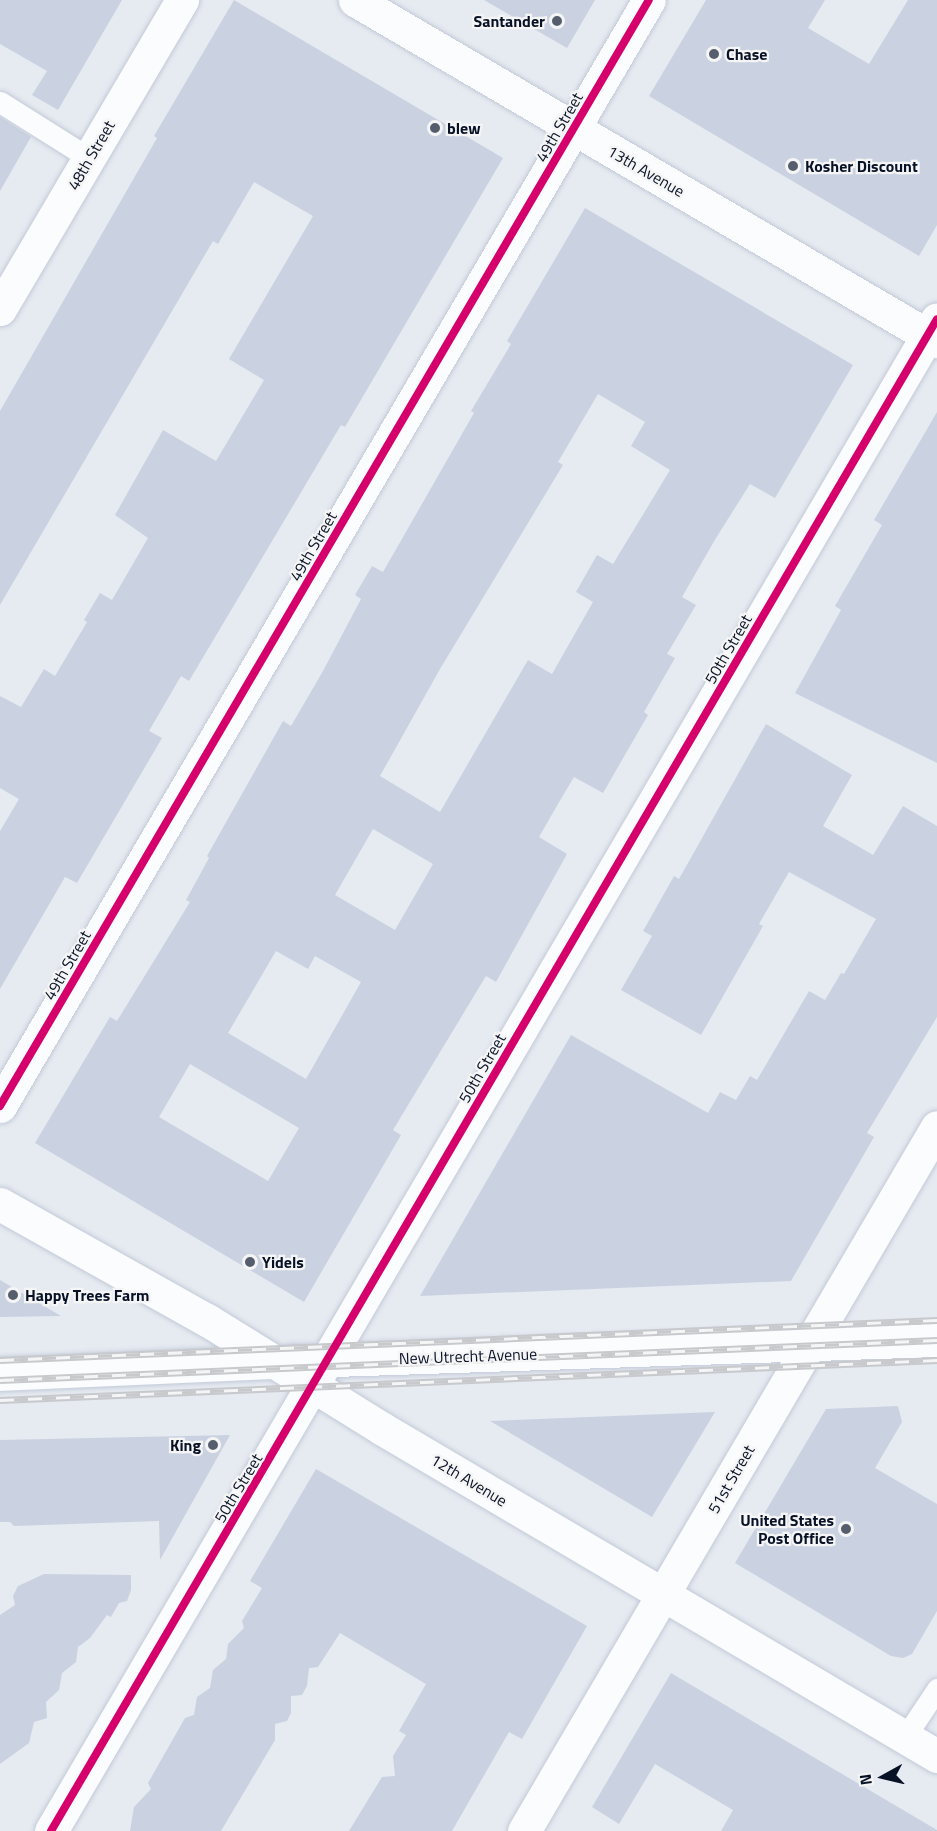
<!DOCTYPE html>
<style>
body{margin:0}
#map{position:relative;width:937px;height:1831px;overflow:hidden;background:#e6eaf1;font-family:"Titillium Web",sans-serif}
div>[style]{position:absolute}
[style*='--x']{left:calc(var(--x)*1px);top:calc(var(--y)*1px);width:calc(var(--w)*1px);rotate:calc(var(--a)*1deg)}
.building>*{inset:0;background:#cad2e1}
.roads{filter:drop-shadow(0 0 2px #c2cad8) drop-shadow(0 0 2px #c2cad8)}
.lane>*{height:21px;margin:-10.5px;padding:0 10.5px;transform-origin:10.5px;border-radius:10.5px;background:#fbfcfd}
.street>*{height:33px;margin:-16.5px;padding:0 16.5px;transform-origin:16.5px;border-radius:16.5px;background:#fbfcfd}
.secondary>*{height:33px;margin:-16.5px;padding:0 16.5px;transform-origin:16.5px;border-radius:16.5px;background:#fbfcfd}
.rail>*{height:7px;margin-top:-3.5px;transform-origin:0;background:repeating-linear-gradient(90deg,#f5f5f5 0 14px,#c7c9cc 0 28px);box-sizing:border-box;border-block:2px solid #c7c9cc}
.cycleway>*{height:8px;margin:-4px;padding:0 4px;transform-origin:4px;border-radius:4px;background:#d6006c}
.dots>*{width:16px;height:16px;translate:-50% -50%;box-sizing:border-box;border:3px solid #f5f5f5;border-radius:50%}
span{translate:-50% -50%;white-space:nowrap;text-align:center;line-height:1.15;-webkit-text-stroke:4.5px #f5f5f5;paint-order:stroke}
.poi-label{font-size:16px;color:#081227;font-weight:700}
.right{translate:-100% -50%;text-align:right}
.left{translate:0 -50%;text-align:left}
.street-label{font-size:16px;color:#081227}
.north{position:absolute;left:853px;top:1747px;width:60px;height:60px;-webkit-text-stroke:4px #f5f5f5;paint-order:stroke;rotate:262deg;font-size:16px;font-weight:700;line-height:24px;text-align:center;color:#081227}
.north::after{content:'';display:block;margin:auto;width:21px;height:27px;background:#081227;clip-path:polygon(50% 0,100% 100%,50% 72%,0 100%)}
</style>
<div id="map">
<div class="building">
<div style="clip-path:polygon(0 0,122px 0,58px 110px,32px 95px,47px 71px,0 44px)"></div>
<div style="clip-path:polygon(234px 0,503px 158px,345px 427px,341px 425px,189px 681px,181px 676px,149px 731px,162px 738px,77px 883px,65px 877px,0 989px,0 831px,19px 799px,0 788px,0 696px,21px 707px,44px 669px,55px 676px,87px 622px,84px 620px,100px 593px,112px 600px,148px 538px,115px 515px,163px 430px,216px 461px,264px 380px,229px 359px,313px 216px,254px 182px,218px 244px,213px 241px,0 605px,0 411px,157px 138px,154px 136px)"></div>
<div style="clip-path:polygon(484px 0,595px 0,567px 48px)"></div>
<div style="clip-path:polygon(706px 0,825px 0,808px 28px,869px 64px,908px 0,937px 0,937px 225px,919px 256px,649px 96px)"></div>
<div style="clip-path:polygon(0 117px,31px 137px,0 191px)"></div>
<div style="clip-path:polygon(evenodd,585px 208px,853px 365px,775px 498px,750px 484px,716px 538px,682px 597px,696px 605px,667px 654px,675px 658px,644px 712px,648px 715px,603px 793px,574px 777px,558px 804px,539px 837px,567px 854px,496px 982px,486px 976px,393px 1130px,401px 1135px,304px 1302px,35px 1143px,110px 1017px,117px 1021px,190px 902px,186px 900px,209px 858px,207px 856px,283px 721px,291px 726px,323px 671px,361px 599px,355px 595px,372px 566px,383px 572px,474px 413px,471px 411px,511px 344px,507px 341px,585px 208px,598px 394px,645px 422px,631px 446px,670px 470px,613px 564px,597px 555px,576px 592px,593px 602px,552px 674px,528px 660px,440px 812px,380px 776px,440px 669px,563px 465px,558px 462px,598px 394px,585px 208px,373px 829px,433px 864px,395px 930px,335px 895px,373px 829px,585px 208px,276px 951px,308px 969px,315px 956px,361px 982px,306px 1079px,228px 1033px,276px 951px,585px 208px,190px 1064px,299px 1128px,268px 1181px,159px 1117px,190px 1064px)"></div>
<div style="clip-path:polygon(937px 412px,937px 763px,795px 693px,841px 610px,835px 606px,882px 525px,874px 520px)"></div>
<div style="clip-path:polygon(766px 724px,852px 775px,823px 826px,873px 855px,903px 806px,937px 826px,937px 1017px,867px 1133px,874px 1137px,791px 1281px,420px 1296px,571px 1035px,708px 1113px,720px 1092px,736px 1100px,750px 1076px,757px 1080px,809px 991px,825px 1000px,841px 973px,844px 974px,876px 919px,789px 872px,759px 924px,763px 926px,701px 1035px,621px 990px,652px 936px,643px 931px,674px 876px,679px 879px)"></div>
<div style="clip-path:polygon(0 1280px,61px 1316px,0 1317px)"></div>
<div style="clip-path:polygon(898px 1406px,902px 1422px,875px 1468px,937px 1504px,937px 1611px,912px 1654px,903px 1658px,891px 1656px,735px 1563px,826px 1409px)"></div>
<div style="clip-path:polygon(715px 1412px,652px 1517px,490px 1421px)"></div>
<div style="clip-path:polygon(230px 1435px,160px 1560px,159px 1521px,14px 1526px,10px 1522px,0 1522px,0 1440px)"></div>
<div style="clip-path:polygon(316px 1469px,587px 1626px,522px 1739px,509px 1732px,452px 1831px,349px 1831px,382px 1777px,395px 1776px,393px 1756px,406px 1735px,399px 1731px,426px 1684px,340px 1633px,318px 1667px,309px 1668px,307px 1686px,302px 1695px,291px 1696px,291px 1713px,287px 1721px,275px 1724px,275px 1740px,221px 1831px,130px 1831px,134px 1807px,151px 1789px,148px 1783px,185px 1718px,194px 1715px,197px 1697px,210px 1688px,213px 1670px,226px 1659px,228px 1644px,244px 1628px,242px 1621px,262px 1588px,250px 1581px)"></div>
<div style="clip-path:polygon(44px 1574px,131px 1575px,131px 1590px,127px 1601px,119px 1603px,111px 1617px,107px 1615px,90px 1638px,78px 1647px,76px 1662px,62px 1673px,59px 1690px,46px 1702px,47px 1718px,34px 1722px,29px 1743px,0 1764px,0 1615px,15px 1605px,13px 1596px,18px 1586px)"></div>
<div style="clip-path:polygon(671px 1673px,937px 1830px,937px 1831px,721px 1831px,733px 1810px,655px 1764px,619px 1824px,592px 1807px)"></div>
</div>
<div class="roads">
<div class="lane">
<div style="--x:0;--y:102;--w:105;--a:32.2"></div>
<div style="--x:905;--y:1737;--w:58;--a:-56.3"></div>
</div>
<div class="street">
<div style="--x:355;--y:0;--w:675;--a:30.37"></div>
<div style="--x:0;--y:309;--w:359;--a:-59.5"></div>
<div style="--x:0;--y:1106;--w:1282;--a:-59.6"></div>
<div style="--x:0;--y:1204;--w:237;--a:29.3"></div>
<div style="--x:207;--y:1320;--w:205;--a:31.8"></div>
<div style="--x:381;--y:1428;--w:646;--a:30.54"></div>
<div style="--x:51;--y:1831;--w:1752;--a:-59.63"></div>
<div style="--x:524;--y:1831;--w:816;--a:-59.6"></div>
</div>
<div class="secondary">
<div style="--x:0;--y:1374;--w:273;--a:-2.5"></div>
<div style="--x:273;--y:1362;--w:664;--a:-1.9"></div>
</div>
</div>
<div class="rail">
<div style="--x:0;--y:1360;--w:938;--a:-2.44"></div>
<div style="--x:0;--y:1380;--w:938;--a:-2.44"></div>
<div style="--x:0;--y:1400;--w:938;--a:-2.44"></div>
</div>
<div class="cycleway">
<div style="--x:0;--y:1106;--w:1282;--a:-59.6"></div>
<div style="--x:51;--y:1831;--w:1752;--a:-59.63"></div>
</div>
<div class="dots">
<div style="left:557px;top:21px;background:#565e6e"></div>
<div style="left:714px;top:54px;background:#565e6e"></div>
<div style="left:435px;top:128px;background:#565e6e"></div>
<div style="left:793px;top:166px;background:#565e6e"></div>
<div style="left:250px;top:1262px;background:#565e6e"></div>
<div style="left:13px;top:1295px;background:#565e6e"></div>
<div style="left:213px;top:1445px;background:#565e6e"></div>
<div style="left:846px;top:1529px;background:#565e6e"></div>
</div>
<div class="poi-label">
<span class="right" style="left:545px;top:21px">Santander</span>
<span class="left" style="left:726px;top:54px">Chase</span>
<span class="left" style="left:447px;top:128px">blew</span>
<span class="left" style="left:805px;top:166px">Kosher Discount</span>
<span class="left" style="left:262px;top:1262px">Yidels</span>
<span class="left" style="left:25px;top:1295px">Happy Trees Farm</span>
<span class="right" style="left:201px;top:1445px">King</span>
<span class="right" style="left:834px;top:1529px">United States<br>Post Office</span>
</div>
<div class="street-label">
<span style="left:559px;top:127px;rotate:-60deg">49th Street</span>
<span style="left:91px;top:155px;rotate:-60deg">48th Street</span>
<span style="left:646px;top:171px;rotate:30deg">13th Avenue</span>
<span style="left:313px;top:546px;rotate:-60deg">49th Street</span>
<span style="left:728px;top:649px;rotate:-60deg">50th Street</span>
<span style="left:67px;top:965px;rotate:-60deg">49th Street</span>
<span style="left:482px;top:1068px;rotate:-60deg">50th Street</span>
<span style="left:468px;top:1356px;rotate:-2deg">New Utrecht Avenue</span>
<span style="left:731px;top:1479px;rotate:-60deg">51st Street</span>
<span style="left:469px;top:1480px;rotate:31deg">12th Avenue</span>
<span style="left:238px;top:1488px;rotate:-59deg">50th Street</span>
</div>
<div class="north">N</div>
</div>
